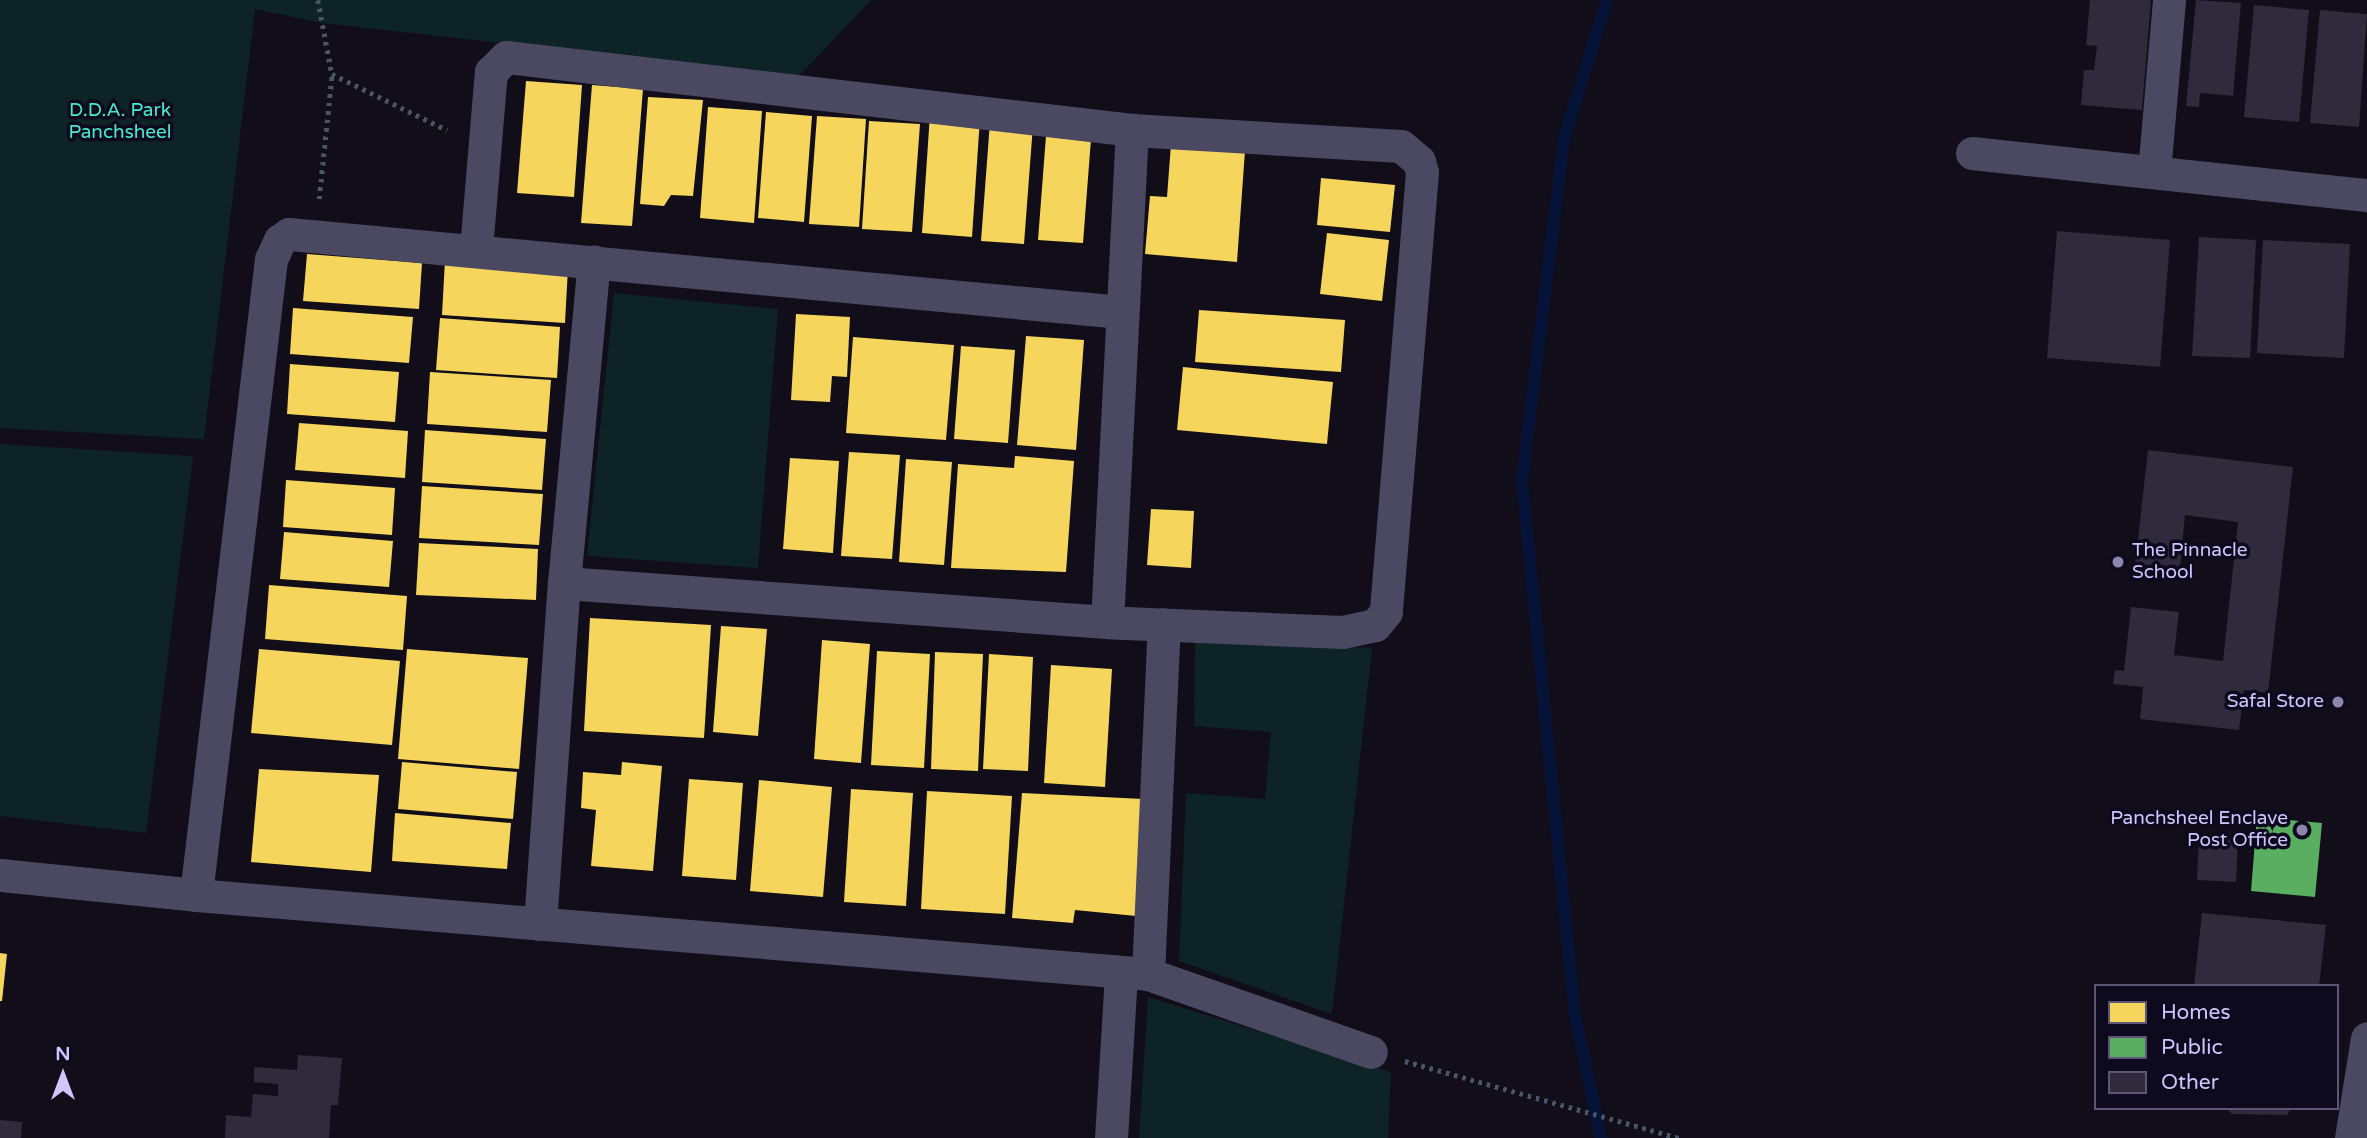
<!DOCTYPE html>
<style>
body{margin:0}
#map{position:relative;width:2367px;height:1138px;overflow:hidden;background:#110e19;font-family:"Varela Round",sans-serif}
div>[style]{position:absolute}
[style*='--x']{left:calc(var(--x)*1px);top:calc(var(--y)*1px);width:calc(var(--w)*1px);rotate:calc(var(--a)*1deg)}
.green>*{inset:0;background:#0d2325}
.homes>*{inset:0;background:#f6d55c}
.public>*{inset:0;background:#5aae61}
.stream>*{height:12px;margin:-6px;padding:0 6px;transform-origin:6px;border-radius:6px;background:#051338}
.building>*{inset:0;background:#2f2a3c}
.path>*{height:4.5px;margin-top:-2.25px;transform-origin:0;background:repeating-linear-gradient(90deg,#475767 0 3.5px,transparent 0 8.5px)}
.minor>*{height:33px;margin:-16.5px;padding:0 16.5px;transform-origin:16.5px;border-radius:16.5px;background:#4b4862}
.dots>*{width:19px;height:19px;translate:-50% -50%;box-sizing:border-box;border:4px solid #0e0a1d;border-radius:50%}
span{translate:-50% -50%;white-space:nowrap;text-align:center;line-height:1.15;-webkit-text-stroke:7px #0e0a1d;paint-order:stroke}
.park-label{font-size:19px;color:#48e9cd}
.poi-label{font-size:19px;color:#d0c5ff}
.left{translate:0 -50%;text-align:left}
.right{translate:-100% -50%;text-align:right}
.legend{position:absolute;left:2094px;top:984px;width:245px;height:126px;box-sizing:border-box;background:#0e0a1d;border:2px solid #5c5577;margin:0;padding:9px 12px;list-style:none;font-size:21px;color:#d0c5ff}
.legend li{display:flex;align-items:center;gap:14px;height:35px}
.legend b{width:35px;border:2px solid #5c5577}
.north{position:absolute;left:28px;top:1040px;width:70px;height:70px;-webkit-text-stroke:5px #0e0a1d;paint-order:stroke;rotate:0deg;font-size:19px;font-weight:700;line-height:28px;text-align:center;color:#d0c5ff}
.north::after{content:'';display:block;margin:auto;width:24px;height:32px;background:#d0c5ff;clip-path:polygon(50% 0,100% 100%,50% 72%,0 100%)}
</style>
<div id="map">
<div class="green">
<div style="clip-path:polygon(0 0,871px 0,799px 76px,322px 23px,255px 9px,204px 439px,0 428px)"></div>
<div style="clip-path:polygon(614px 293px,778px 309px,758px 568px,587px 556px)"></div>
<div style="clip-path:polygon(0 444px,193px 456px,146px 833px,0 816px)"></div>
<div style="clip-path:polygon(1195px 638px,1372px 648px,1332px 1014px,1179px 961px,1186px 793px,1265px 799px,1271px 732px,1194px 726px)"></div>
<div style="clip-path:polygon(1148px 997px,1391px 1072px,1388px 1138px,1139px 1138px)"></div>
</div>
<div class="homes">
<div style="clip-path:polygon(526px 81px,582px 85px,574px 197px,517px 193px)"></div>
<div style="clip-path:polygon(592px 85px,643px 89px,632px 226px,581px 223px)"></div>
<div style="clip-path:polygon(648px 97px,703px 100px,693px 196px,671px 195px,664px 206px,640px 204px)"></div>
<div style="clip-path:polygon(708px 107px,762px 111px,754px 223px,700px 218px)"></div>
<div style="clip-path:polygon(766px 112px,812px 116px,804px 222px,758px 218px)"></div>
<div style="clip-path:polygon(930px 114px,980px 118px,972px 237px,922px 233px)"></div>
<div style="clip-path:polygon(817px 116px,866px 119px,859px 227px,809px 224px)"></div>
<div style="clip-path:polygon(869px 121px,920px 124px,912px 232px,862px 229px)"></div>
<div style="clip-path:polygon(990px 122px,1033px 125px,1024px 244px,981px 241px)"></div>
<div style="clip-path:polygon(1046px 136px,1091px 139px,1083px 243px,1038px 240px)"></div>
<div style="clip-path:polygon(1171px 144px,1245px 151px,1237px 262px,1145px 254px,1150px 196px,1167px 197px)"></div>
<div style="clip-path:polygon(1321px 178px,1395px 185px,1390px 232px,1317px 225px)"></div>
<div style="clip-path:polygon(1327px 233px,1389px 240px,1382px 301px,1320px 294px)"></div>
<div style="clip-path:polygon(307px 254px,422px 263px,419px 309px,303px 301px)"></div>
<div style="clip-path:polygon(445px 260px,568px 268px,565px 323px,442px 315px)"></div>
<div style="clip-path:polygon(293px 308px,413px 317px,409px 363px,290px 354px)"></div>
<div style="clip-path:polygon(1199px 310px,1345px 320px,1341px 372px,1195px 362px)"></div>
<div style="clip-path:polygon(796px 314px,850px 317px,847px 377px,832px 376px,830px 402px,791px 400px)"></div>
<div style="clip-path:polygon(440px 318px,560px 327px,557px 378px,436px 370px)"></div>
<div style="clip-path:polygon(1026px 336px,1084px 340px,1076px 450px,1017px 445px)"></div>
<div style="clip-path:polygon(853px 337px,954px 345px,946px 440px,846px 433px)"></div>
<div style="clip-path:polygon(961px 346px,1015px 350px,1008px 443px,954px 439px)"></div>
<div style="clip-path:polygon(290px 364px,399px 372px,395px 422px,287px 414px)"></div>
<div style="clip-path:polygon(1183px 367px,1333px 382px,1327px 444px,1177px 430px)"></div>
<div style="clip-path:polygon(430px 372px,551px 380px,547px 432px,427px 424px)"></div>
<div style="clip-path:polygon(299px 423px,408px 431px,405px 478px,295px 470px)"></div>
<div style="clip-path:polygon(425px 430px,546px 439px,542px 490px,422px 482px)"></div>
<div style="clip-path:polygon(849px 452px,900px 455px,892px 559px,841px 556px)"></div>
<div style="clip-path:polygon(1015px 456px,1074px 461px,1066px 572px,951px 568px,958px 464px,1014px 468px)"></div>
<div style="clip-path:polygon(790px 458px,839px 461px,833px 553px,783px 549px)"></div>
<div style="clip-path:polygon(906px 459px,952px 462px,944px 565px,899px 562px)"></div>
<div style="clip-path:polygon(286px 480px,395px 488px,392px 535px,283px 527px)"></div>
<div style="clip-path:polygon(422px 486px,543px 494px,539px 545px,419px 538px)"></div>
<div style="clip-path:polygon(1151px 509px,1194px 511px,1191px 568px,1147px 565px)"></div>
<div style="clip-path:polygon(284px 532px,393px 541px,389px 587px,280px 579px)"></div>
<div style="clip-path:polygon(419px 543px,538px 549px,536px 600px,416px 595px)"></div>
<div style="clip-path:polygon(269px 585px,407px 596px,403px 650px,265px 639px)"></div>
<div style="clip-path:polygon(590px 618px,711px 625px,704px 738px,584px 731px)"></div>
<div style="clip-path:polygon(721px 626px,767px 629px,758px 736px,713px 732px)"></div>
<div style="clip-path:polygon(822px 640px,870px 644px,861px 763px,814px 759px)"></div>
<div style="clip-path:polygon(259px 649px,400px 661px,392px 745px,251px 733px)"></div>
<div style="clip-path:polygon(407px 649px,528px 658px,519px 769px,398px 759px)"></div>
<div style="clip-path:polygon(877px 651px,930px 654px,924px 768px,871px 765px)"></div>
<div style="clip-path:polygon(935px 652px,983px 654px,978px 771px,931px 769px)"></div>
<div style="clip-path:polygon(989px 654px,1033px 657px,1028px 771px,983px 769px)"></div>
<div style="clip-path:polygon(1051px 665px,1112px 669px,1105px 787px,1044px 783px)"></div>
<div style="clip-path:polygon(402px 762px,517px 772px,513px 819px,398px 809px)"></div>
<div style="clip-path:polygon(622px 762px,662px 766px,653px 871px,591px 866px,596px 810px,581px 808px,583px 772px,621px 775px)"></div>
<div style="clip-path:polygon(259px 769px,379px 775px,371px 872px,251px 862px)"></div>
<div style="clip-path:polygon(689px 779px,743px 783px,736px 880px,682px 876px)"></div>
<div style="clip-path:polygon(759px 780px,832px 787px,823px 897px,750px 891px)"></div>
<div style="clip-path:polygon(851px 789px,913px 793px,906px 906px,844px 902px)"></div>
<div style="clip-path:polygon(927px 791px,1012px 796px,1005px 914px,921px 909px)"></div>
<div style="clip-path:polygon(1022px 793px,1143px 799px,1136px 916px,1075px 910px,1073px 923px,1012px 918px)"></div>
<div style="clip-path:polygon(395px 813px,511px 823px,507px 869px,392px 861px)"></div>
<div style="clip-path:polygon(0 953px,7px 954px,2px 1001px,0 1001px)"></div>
</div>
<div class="public">
<div style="clip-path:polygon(2257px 817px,2322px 823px,2315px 897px,2251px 891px)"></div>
</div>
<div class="stream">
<div style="--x:1601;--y:1138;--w:125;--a:-102"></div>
<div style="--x:1575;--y:1016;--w:538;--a:-95.66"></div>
<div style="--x:1522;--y:481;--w:346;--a:-83"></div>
<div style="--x:1564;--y:138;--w:145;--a:-72.7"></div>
</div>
<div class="building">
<div style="clip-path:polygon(2090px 0,2151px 0,2142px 110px,2081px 105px,2084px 70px,2094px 70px,2097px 46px,2086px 45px)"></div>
<div style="clip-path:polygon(2196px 0,2241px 3px,2233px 96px,2200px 93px,2199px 107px,2186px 106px)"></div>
<div style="clip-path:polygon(2254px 5px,2309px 10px,2299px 122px,2244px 117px)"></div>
<div style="clip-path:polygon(2320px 10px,2367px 14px,2359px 127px,2310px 123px)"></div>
<div style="clip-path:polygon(2057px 231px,2170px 240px,2160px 367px,2047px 358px)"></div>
<div style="clip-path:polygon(2199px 237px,2256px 240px,2250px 358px,2192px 356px)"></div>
<div style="clip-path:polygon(2263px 240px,2350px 244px,2344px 358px,2257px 353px)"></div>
<div style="clip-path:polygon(2148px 450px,2293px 467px,2268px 693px,2244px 690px,2239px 730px,2140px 719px,2143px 687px,2113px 684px,2115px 670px,2124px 671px,2131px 607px,2179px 612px,2174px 655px,2223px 661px,2238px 522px,2185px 515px,2179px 579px,2134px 575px)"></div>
<div style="clip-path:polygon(2199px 837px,2238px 838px,2236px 882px,2197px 880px)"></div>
<div style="clip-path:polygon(2202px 913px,2326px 925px,2319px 986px,2194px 986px)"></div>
<div style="clip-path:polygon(298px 1055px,342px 1058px,338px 1105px,331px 1105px,329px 1138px,225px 1138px,226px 1115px,251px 1117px,253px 1094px,278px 1096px,278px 1084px,254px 1082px,254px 1067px,297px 1070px)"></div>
<div style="clip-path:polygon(2226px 1108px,2291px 1108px,2287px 1115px,2232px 1114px)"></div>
<div style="clip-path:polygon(0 1120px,22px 1122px,21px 1138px,0 1138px)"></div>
</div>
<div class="path">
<div style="--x:318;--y:0;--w:75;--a:79.3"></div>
<div style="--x:319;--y:199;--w:126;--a:-84.1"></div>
<div style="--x:332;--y:74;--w:128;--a:26"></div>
<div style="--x:1405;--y:1061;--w:285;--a:15.7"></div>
</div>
<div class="minor">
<div style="--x:1972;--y:153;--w:397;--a:6.1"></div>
<div style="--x:2154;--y:172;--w:173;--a:-85"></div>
<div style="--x:476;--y:249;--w:178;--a:-85.2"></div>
<div style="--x:491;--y:72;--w:21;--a:-45"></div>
<div style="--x:506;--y:57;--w:630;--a:6.65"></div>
<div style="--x:1132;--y:130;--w:269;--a:3.4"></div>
<div style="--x:1401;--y:146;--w:23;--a:40"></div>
<div style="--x:1419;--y:161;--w:11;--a:75"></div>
<div style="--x:1422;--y:172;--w:441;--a:94.7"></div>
<div style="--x:1386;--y:612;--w:17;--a:130"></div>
<div style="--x:1375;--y:625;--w:34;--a:168"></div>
<div style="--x:1342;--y:632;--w:235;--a:-177.6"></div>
<div style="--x:1107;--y:622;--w:544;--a:-175.89"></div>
<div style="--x:564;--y:583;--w:323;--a:-84.7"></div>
<div style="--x:1121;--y:312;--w:836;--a:-174.64"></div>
<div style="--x:289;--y:234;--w:11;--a:146"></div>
<div style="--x:280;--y:240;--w:21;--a:115"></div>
<div style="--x:271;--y:259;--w:640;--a:96.73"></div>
<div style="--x:196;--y:895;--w:955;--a:4.74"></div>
<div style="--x:1148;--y:974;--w:350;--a:-87.4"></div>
<div style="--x:1107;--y:622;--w:493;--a:-87.1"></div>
<div style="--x:0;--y:875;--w:197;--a:5.8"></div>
<div style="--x:540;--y:924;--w:342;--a:-86"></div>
<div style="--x:1148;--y:974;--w:236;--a:19.3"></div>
<div style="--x:1111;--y:1138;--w:165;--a:-86.5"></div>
<div style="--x:2351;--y:1138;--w:101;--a:-80.9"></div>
</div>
<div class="dots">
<div style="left:2118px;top:562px;background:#8d85ae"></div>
<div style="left:2338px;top:702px;background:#8d85ae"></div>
<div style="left:2302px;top:830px;background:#8d85ae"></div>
</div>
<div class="park-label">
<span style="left:120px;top:122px">D.D.A. Park<br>Panchsheel</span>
</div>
<div class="poi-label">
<span class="left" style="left:2132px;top:562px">The Pinnacle<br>School</span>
<span class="right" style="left:2324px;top:702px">Safal Store</span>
<span class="right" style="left:2288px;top:830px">Panchsheel Enclave<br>Post Office</span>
</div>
<ul class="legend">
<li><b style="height:19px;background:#f6d55c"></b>Homes</li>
<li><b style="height:19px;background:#5aae61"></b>Public</li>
<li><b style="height:19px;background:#2f2a3c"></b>Other</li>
</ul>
<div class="north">N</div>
</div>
